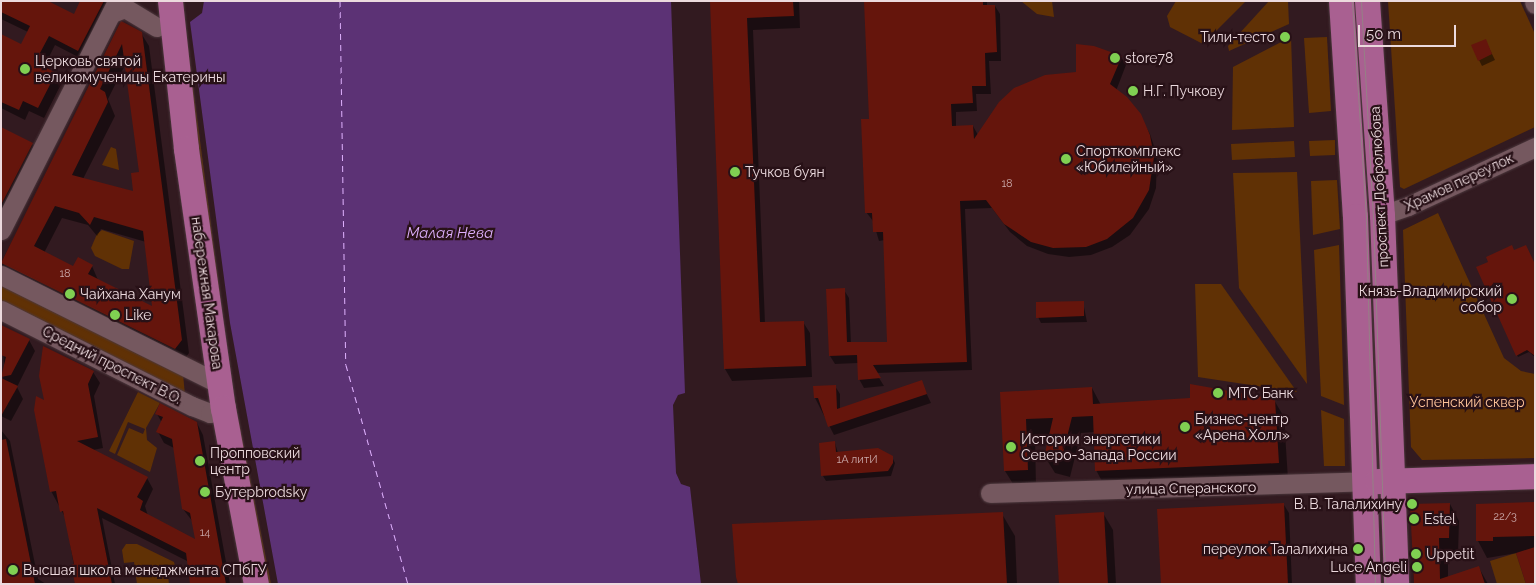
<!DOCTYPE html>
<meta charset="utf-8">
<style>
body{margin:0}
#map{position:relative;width:1536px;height:585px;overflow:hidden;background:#321a20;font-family:Raleway,sans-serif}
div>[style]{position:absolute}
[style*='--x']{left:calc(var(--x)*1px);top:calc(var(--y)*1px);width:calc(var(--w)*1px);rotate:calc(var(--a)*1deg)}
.green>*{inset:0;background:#603105}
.water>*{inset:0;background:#5c3275}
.shadow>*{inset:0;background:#0007}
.ferry>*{height:1px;margin-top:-0.5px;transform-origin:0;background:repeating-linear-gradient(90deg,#deb0fd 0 6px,transparent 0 11px)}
.building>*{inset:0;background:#65150c}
.roads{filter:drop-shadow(0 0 1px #4c383d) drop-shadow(0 0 1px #4c383d)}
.minor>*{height:19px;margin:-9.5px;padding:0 9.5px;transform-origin:9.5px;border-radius:9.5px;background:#75585f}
.major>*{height:25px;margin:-12.5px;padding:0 12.5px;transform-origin:12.5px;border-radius:12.5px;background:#a96091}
.tram>*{height:1px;margin:-0.5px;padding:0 0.5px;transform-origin:0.5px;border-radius:0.5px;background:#958185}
.dots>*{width:14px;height:14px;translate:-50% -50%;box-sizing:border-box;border:2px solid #281117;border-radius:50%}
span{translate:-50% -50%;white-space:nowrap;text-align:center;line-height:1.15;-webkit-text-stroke:4.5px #281117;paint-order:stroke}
.number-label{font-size:11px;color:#caa9aa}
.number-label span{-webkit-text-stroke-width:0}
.poi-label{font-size:14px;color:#ecdade}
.right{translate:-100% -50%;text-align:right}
.left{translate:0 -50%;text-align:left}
.street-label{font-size:14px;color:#ecdade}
.park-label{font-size:14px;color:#fec39a}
.water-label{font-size:15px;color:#deb0fd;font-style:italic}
.frame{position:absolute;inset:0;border:2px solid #ecdade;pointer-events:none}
.scale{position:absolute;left:1358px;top:25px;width:98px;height:22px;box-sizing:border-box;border:2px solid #ecdade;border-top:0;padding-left:6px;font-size:15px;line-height:18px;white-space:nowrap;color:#ecdade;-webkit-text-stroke:4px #281117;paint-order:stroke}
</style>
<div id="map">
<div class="green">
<div style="clip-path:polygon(1021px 1px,1052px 1px,1054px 17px,1037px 14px)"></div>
<div style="clip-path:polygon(1176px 1px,1246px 1px,1203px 44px,1170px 27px,1167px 16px)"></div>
<div style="clip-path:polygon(1269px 1px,1288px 1px,1289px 24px,1229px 51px,1228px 46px)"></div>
<div style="clip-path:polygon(1388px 1px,1520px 1px,1535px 34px,1535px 127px,1404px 189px,1400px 187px)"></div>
<div style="clip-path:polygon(186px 33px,220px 294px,214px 295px)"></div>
<div style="clip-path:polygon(1291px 37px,1294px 127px,1232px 130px,1233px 67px)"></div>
<div style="clip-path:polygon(1327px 37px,1331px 111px,1309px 113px,1304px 38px)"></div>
<div style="clip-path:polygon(1335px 140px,1335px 155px,1310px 156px,1309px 141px)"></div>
<div style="clip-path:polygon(1294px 141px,1295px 157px,1232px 160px,1231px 144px)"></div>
<div style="clip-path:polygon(111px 147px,116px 149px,119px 170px,102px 165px)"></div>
<div style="clip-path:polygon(1297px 172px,1307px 384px,1239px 288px,1233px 173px)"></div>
<div style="clip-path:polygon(1337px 180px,1340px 229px,1313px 235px,1311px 181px)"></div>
<div style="clip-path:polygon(1438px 213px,1504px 358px,1521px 371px,1535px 374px,1535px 458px,1422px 460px,1411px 447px,1403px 230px)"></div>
<div style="clip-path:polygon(102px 230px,134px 241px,129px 269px,122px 269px,95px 256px,91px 248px,97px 234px)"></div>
<div style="clip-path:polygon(1339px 245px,1344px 405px,1321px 396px,1314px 250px)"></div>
<div style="clip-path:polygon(1px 284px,183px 374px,185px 395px,1px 304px)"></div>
<div style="clip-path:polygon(1195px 284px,1221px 284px,1297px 392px,1198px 377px)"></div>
<div style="clip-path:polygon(138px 392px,160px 403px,146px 428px,147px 440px,157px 448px,150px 472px,117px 455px,129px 428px,143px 434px,145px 429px,128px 422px,115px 454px,109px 451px)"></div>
<div style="clip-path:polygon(1321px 410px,1344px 419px,1345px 466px,1324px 466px)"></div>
<div style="clip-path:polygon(239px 422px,271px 584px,263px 584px,233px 423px)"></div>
<div style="clip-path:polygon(126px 544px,137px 544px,174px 562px,177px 574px,168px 576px,169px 584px,137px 584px,134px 562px,124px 563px,122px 550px)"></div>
<div style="clip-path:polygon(1516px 553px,1526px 584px,1497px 584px,1490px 561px)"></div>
</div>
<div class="water">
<div style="clip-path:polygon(204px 1px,671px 1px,685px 393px,678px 395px,673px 405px,676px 473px,681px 484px,690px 487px,701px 584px,278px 584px,230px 323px,190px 22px,202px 13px)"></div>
</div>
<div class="shadow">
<div style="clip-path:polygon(1px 1px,74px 16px,81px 1px,114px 1px,84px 60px,55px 45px,47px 61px,49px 71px,61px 84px,44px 118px,29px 111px,25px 120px,1px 108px,1px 37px,22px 45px,28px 32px,1px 19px)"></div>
<div style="clip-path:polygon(711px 1px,799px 1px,800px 28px,753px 30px,765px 323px,803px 322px,810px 333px,812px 377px,732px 381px,725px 369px)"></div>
<div style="clip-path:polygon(865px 1px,987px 1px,987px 6px,995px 6px,1000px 14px,1001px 61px,989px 61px,991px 94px,976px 94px,977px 111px,956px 112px,956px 127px,973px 126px,978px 135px,1077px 73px,1121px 57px,1126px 65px,1116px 91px,1134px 106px,1150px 134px,1157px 155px,1156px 188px,1149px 209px,1130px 235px,1112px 247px,1091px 255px,1069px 257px,1048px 254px,1027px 246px,1010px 232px,992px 208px,965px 209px,972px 370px,876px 373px,884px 386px,864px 388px,859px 379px,858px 363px,835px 364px,830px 356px,844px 290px,849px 298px,851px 344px,888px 344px,885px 240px,879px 241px,873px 221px,866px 212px,870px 120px)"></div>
<div style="clip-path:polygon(evenodd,122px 23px,141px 33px,149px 46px,189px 353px,183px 361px,8px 274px,1px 263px,122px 23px,126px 63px,140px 174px,135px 192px,83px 179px,115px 116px,108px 99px,126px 63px,122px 23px,62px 218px,88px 225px,97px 236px,101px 229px,146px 242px,154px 308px,98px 280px,92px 266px,74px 268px,44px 253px,62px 218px)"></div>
<div style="clip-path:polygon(1488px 46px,1495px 60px,1482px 66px,1479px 60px)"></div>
<div style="clip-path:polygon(1px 128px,32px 144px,37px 152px,1px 223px)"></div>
<div style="clip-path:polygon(1514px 251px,1535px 266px,1535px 357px,1529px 352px,1518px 357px,1517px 355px)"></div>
<div style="clip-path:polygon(1083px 302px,1087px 322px,1041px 323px,1038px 317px)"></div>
<div style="clip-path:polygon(1px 326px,29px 340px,35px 351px,17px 387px,23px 399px,11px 421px,1px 416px,4px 364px)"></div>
<div style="clip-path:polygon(93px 372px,100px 383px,94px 396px,103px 448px,93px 450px,147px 478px,153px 489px,145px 506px,148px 516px,196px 541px,193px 522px,183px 509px,174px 448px,164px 443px,158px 432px,162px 423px,157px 414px,197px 423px,203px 435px,230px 584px,193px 584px,189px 562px,102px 518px,115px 584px,77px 584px,66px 519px,51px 491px,46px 402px)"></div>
<div style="clip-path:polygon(921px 382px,931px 403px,834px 435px,815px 398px,815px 387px,835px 386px,840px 394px,840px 409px)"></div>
<div style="clip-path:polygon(1092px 388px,1101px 405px,1191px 399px,1274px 400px,1284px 417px,1288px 479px,1105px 487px,1096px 470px,1095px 432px,1081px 433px,1070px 477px,1055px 473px,1045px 457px,1051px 435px,1035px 436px,1036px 486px,1015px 487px,1005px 471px,1001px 393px)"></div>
<div style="clip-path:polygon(1px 430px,10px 441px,38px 579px,46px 584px,1px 584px)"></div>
<div style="clip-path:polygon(835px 443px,838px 453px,892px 457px,895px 463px,891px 476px,826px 481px,823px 476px)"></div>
<div style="clip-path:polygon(1535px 503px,1535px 584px,1517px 553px,1487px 558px,1478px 541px)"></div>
<div style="clip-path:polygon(1450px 504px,1459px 521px,1458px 554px,1448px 555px,1448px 577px,1479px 568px,1488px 584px,1414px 584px,1411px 505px)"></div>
<div style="clip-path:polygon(1284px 505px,1289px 513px,1292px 584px,1162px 584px)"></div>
<div style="clip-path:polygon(1103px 513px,1113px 530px,1116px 584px,1061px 584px)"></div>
<div style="clip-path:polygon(1002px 514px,1015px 536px,1017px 584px,739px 584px)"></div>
</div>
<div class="ferry">
<div style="--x:340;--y:1;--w:364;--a:89.1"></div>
<div style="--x:346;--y:365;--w:228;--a:74.2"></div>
</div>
<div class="building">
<div style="clip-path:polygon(1px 1px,48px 1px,74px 14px,80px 1px,104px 1px,78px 51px,49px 36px,40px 53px,46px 56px,41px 65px,56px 73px,38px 108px,23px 101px,19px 110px,1px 102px,1px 34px,21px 44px,30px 26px,1px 12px)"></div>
<div style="clip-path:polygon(710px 1px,793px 1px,794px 16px,747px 18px,760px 322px,804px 321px,806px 366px,724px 369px)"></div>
<div style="clip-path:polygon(864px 1px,983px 1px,983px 5px,995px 5px,997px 52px,985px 53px,986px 86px,972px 86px,973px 103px,951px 104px,952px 126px,973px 125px,974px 139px,999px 102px,1014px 88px,1045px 75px,1076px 72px,1076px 44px,1094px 46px,1122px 56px,1110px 84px,1127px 97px,1141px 114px,1150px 135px,1154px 157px,1149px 190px,1133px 218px,1107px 239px,1086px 247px,1053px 248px,1031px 242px,1004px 224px,986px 200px,960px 201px,967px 362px,873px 365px,881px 378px,858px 380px,857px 355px,829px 356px,826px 289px,845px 288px,847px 342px,887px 342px,883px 232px,873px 232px,872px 213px,865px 213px,861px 119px,869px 119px)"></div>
<div style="clip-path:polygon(evenodd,121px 21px,142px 32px,182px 340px,175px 349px,1px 263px,121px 21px,122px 44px,139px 172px,131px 173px,133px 191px,72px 175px,108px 102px,105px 92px,100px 89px,122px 44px,121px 21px,55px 206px,79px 213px,90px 225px,94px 217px,143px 231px,152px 306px,88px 274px,93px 265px,78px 257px,73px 266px,34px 246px,55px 206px)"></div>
<div style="clip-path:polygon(1486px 39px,1492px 54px,1478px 61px,1471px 45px)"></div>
<div style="clip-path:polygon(1px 127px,33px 143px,1px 205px)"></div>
<div style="clip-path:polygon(1512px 245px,1514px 250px,1526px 245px,1535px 264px,1535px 356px,1527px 350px,1516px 356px,1476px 267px,1488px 262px,1486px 257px)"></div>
<div style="clip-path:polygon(1084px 301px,1084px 316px,1036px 318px,1036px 302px)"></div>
<div style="clip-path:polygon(1px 325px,30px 339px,11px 375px,1px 377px,6px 357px,1px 355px)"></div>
<div style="clip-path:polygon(43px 346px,94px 371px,88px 384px,98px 437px,77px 441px,148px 477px,137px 497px,143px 501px,140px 510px,195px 539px,190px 513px,182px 509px,172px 439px,156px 432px,163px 417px,155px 414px,160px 403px,197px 422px,226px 584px,190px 584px,186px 553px,97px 508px,112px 584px,75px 584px,71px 565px,74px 564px,63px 511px,60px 512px,56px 491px,50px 492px,34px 410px,36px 396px,44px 400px,39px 376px)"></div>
<div style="clip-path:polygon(1px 378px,18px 386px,1px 416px)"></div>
<div style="clip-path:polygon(922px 380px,927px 394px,828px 427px,818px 398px,814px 398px,813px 386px,836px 385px,837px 409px)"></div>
<div style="clip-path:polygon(1190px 384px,1275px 399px,1279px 463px,1095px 471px,1093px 416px,1072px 417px,1061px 461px,1044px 457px,1053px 418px,1026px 419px,1028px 470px,1004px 471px,1000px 392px,1092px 387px,1093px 404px,1190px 398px)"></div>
<div style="clip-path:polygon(6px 439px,35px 584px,1px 584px,1px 440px)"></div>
<div style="clip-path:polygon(835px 441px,836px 452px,878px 448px,893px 456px,893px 463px,888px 471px,821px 476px,819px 443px)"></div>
<div style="clip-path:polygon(1535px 502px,1535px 536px,1493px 537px,1493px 541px,1476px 541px,1476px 504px)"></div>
<div style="clip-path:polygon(1284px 503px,1288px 584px,1161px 584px,1157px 509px)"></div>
<div style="clip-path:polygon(1450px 503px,1449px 538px,1439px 538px,1440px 579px,1479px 566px,1485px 584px,1414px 584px,1410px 504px)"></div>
<div style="clip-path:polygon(1003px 512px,1007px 584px,738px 584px,736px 577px,732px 524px)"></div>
<div style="clip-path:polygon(1104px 512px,1108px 584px,1059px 584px,1055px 515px)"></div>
<div style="clip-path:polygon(1535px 547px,1535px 584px,1526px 584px,1516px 553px)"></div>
</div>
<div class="roads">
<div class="minor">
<div style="--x:1534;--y:1;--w:3;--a:72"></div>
<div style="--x:112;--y:13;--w:14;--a:-21"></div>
<div style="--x:125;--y:8;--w:37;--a:31"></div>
<div style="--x:1382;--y:215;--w:28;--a:-19"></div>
<div style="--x:1408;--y:206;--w:140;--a:-24.9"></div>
<div style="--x:1;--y:230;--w:257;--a:-63.1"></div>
<div style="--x:1;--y:275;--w:245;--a:26.5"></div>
<div style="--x:1;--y:310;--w:214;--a:26.7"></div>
<div style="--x:192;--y:406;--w:19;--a:21"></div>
<div style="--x:210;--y:413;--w:14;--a:-21"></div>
<div style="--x:990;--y:493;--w:375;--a:-1.8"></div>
</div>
<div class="major">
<div style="--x:170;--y:1;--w:149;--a:83.8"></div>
<div style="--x:186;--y:149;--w:262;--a:81.9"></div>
<div style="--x:223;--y:408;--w:179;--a:79.4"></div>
<div style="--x:1341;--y:1;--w:215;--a:86.3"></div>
<div style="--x:1355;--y:216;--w:368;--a:88"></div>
<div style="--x:1367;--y:1;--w:215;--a:86"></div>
<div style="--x:1382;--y:215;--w:369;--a:87.8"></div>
<div style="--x:1377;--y:481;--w:158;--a:-1.8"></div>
</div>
</div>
<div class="tram">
<div style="--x:1352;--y:1;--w:216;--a:86.3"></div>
<div style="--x:1366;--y:217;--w:367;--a:88.6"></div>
<div style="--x:1361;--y:1;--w:214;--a:86.8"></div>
<div style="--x:1373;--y:215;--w:369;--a:88.1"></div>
</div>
<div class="dots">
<div style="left:1285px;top:37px;background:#80d052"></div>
<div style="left:1115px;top:58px;background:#80d052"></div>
<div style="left:25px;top:69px;background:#80d052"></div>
<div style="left:1133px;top:91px;background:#80d052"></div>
<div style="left:1066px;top:159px;background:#80d052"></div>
<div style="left:735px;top:172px;background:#80d052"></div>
<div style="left:70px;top:294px;background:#80d052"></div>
<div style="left:1512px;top:299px;background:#80d052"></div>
<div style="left:115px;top:315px;background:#80d052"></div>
<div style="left:1218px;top:393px;background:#80d052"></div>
<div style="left:1185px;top:427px;background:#80d052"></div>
<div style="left:1011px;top:447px;background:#80d052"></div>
<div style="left:200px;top:461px;background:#80d052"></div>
<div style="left:205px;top:492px;background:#80d052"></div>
<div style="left:1412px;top:504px;background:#80d052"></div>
<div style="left:1414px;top:519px;background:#80d052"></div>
<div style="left:1358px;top:549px;background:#80d052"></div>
<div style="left:1416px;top:554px;background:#80d052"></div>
<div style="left:1417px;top:567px;background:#80d052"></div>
<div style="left:13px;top:570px;background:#80d052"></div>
</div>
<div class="number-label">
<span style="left:1007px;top:184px">18</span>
<span style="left:65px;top:274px">18</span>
<span style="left:857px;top:460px">1А литИ</span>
<span style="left:1505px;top:517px">22/3</span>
<span style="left:205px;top:533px">14</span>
</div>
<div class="poi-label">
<span class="right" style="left:1275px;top:37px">Тили-тесто</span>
<span class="left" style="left:1125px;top:58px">store78</span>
<span class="left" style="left:35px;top:69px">Церковь святой<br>великомученицы Екатерины</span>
<span class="left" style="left:1143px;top:91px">Н.Г. Пучкову</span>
<span class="left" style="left:1076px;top:159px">Спорткомплекс<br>«Юбилейный»</span>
<span class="left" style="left:745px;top:172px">Тучков буян</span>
<span class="right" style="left:1502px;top:299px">Князь-Владимирский<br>собор</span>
<span class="left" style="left:80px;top:294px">Чайхана Ханум</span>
<span class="left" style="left:125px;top:315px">Like</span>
<span class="left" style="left:1228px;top:393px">МТС Банк</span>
<span class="left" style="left:1195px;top:427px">Бизнес-центр<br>«Арена Холл»</span>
<span class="left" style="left:1021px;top:447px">Истории энергетики<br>Северо-Запада России</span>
<span class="left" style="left:210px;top:461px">Пропповский<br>центр</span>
<span class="left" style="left:215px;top:492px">Бутерbrodsky</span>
<span class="right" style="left:1402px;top:504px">В. В. Талалихину</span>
<span class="left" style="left:1424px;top:519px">Estel</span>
<span class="right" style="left:1348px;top:549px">переулок Талалихина</span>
<span class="left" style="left:1426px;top:554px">Uppetit</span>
<span class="right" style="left:1407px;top:567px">Luce Angeli</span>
<span class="left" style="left:23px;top:570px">Высшая школа менеджмента СПбГУ</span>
</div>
<div class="street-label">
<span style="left:1459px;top:182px;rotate:-25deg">Храмов переулок</span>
<span style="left:1379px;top:187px;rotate:-93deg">проспект Добролюбова</span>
<span style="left:207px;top:293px;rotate:82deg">набережная Макарова</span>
<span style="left:112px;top:365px;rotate:27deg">Средний проспект В.О.</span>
<span style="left:1191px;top:488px;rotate:-1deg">улица Сперанского</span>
</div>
<div class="park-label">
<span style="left:1467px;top:402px">Успенский сквер</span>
</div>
<div class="water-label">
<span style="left:450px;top:234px">Малая Нева</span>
</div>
<div class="frame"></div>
<div class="scale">50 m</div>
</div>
